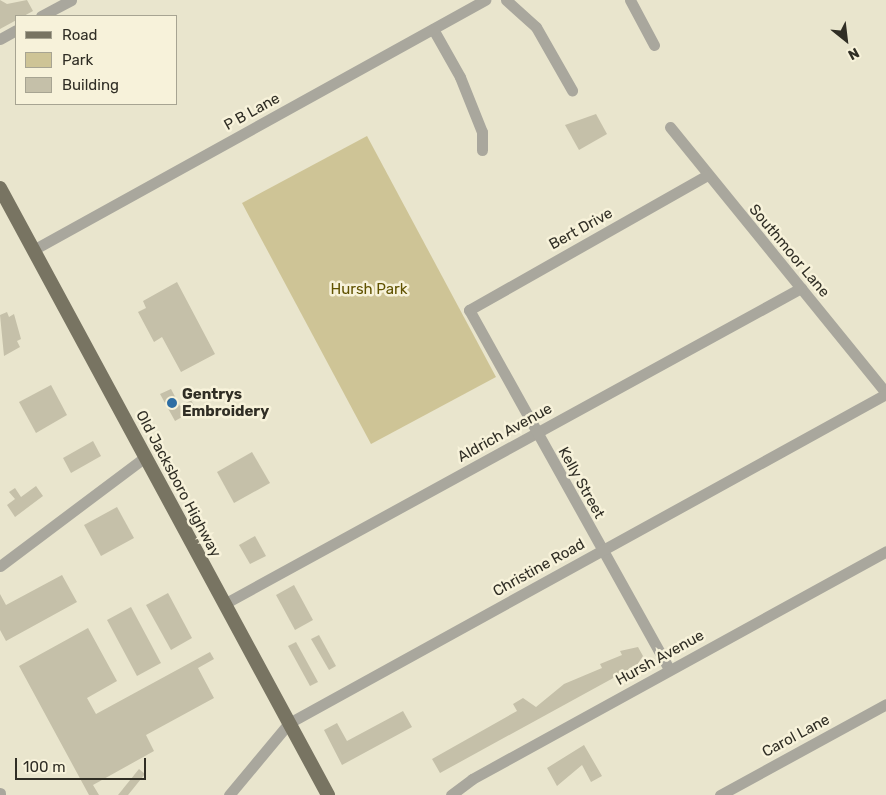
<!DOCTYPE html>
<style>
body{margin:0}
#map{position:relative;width:886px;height:795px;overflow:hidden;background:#e9e5cd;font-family:Rubik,sans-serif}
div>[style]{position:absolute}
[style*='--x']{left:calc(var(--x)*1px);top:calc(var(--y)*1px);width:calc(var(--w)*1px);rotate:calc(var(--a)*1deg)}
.green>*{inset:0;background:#cec496}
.building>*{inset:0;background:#c5c0a9}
.minor>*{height:11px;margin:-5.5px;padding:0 5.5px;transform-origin:5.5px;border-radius:5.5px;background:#a9a79d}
.major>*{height:14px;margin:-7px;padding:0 7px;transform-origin:7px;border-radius:7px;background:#787462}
.dots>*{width:14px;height:14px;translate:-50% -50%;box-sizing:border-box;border:2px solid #f7f2da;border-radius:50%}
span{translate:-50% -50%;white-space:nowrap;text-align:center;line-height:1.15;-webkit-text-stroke:5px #f7f2da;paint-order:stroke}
.street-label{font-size:15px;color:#302e25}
.park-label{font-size:15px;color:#605200}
.poi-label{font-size:15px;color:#302e25;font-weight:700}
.left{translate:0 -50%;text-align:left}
.legend{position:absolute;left:15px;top:15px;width:162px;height:90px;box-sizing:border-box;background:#f7f2da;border:1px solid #a7a492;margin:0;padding:6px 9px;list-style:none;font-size:15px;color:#302e25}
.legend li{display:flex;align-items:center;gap:10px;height:25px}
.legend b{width:25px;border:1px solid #a7a492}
.north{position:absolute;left:821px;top:15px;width:50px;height:50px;-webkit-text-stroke:4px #f7f2da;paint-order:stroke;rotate:151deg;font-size:14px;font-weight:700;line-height:20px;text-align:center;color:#302e25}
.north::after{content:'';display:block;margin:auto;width:18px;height:22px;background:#302e25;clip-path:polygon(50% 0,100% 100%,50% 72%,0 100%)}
.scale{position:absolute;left:15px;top:758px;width:131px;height:22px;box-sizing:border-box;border:2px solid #302e25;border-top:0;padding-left:6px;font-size:15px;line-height:18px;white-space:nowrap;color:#302e25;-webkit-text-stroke:4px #f7f2da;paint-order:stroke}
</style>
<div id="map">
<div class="green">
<div style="clip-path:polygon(367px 136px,496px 377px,371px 444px,242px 203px)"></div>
</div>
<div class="building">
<div style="clip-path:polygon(0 0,7px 4px,27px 0,33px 11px,0 29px)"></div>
<div style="clip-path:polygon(596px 114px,607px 134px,579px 150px,565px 125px)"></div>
<div style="clip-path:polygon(177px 282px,215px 354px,181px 372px,162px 337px,154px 342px,138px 312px,146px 308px,143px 301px)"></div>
<div style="clip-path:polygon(7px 312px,9px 317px,14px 314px,21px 339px,17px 341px,20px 347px,4px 356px,0 315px)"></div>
<div style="clip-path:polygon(51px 385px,67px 415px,36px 433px,19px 402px)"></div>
<div style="clip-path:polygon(171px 389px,180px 406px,191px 400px,196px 409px,175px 421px,160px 394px)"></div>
<div style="clip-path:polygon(93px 441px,101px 456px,71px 473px,63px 458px)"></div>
<div style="clip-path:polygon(252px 452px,270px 483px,234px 503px,217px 472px)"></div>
<div style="clip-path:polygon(36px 486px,43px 496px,15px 517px,7px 505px,15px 499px,9px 492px,15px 488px,21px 497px)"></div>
<div style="clip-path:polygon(117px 507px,134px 538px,101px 556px,84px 525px)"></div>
<div style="clip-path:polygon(255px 536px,266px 556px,250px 564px,239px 545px)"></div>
<div style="clip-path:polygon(62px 575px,77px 602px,6px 641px,0 630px,0 594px,6px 605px)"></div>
<div style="clip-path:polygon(294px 585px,313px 620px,295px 630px,276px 595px)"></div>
<div style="clip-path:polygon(168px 593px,192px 638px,171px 650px,146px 605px)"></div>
<div style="clip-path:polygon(131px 607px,161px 663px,137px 676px,107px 620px)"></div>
<div style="clip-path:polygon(88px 628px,117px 681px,87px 698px,96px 714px,210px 652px,214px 659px,198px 668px,214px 698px,146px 735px,154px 751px,93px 785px,99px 795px,89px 795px,19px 666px)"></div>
<div style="clip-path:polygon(319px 635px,336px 666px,329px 670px,311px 639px)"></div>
<div style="clip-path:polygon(296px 642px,318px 682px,310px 686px,288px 646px)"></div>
<div style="clip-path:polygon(638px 647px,643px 656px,637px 665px,440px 773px,432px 759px,517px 711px,513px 704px,523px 698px,536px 707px,564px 684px,602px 668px,600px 664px,622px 655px,620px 651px)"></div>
<div style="clip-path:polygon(403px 711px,412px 727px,342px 765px,324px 730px,337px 723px,347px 741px)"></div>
<div style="clip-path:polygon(584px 745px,602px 776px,591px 782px,582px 765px,557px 786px,547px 768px)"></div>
<div style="clip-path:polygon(139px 769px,145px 774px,128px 795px,118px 795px)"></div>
</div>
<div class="minor">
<div style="--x:506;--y:0;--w:40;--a:42"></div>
<div style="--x:536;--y:27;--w:73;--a:60.3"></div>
<div style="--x:630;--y:0;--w:51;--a:61.9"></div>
<div style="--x:41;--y:16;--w:34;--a:-28"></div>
<div style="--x:433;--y:29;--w:55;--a:60.6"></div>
<div style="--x:460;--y:77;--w:59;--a:68.2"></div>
<div style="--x:482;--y:132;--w:18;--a:90"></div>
<div style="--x:0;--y:39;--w:18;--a:-29"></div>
<div style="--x:670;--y:127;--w:343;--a:50.9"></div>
<div style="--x:33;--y:250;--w:517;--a:-28.95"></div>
<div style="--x:0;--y:566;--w:181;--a:-36.9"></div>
<div style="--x:224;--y:604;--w:658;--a:-28.71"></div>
<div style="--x:669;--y:669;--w:411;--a:-119.1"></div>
<div style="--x:469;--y:310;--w:274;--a:-29.5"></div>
<div style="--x:0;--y:793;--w:2;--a:90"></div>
<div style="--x:229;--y:795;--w:94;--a:-50.2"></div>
<div style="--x:289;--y:723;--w:682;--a:-28.86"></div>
<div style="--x:451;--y:795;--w:26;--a:-37"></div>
<div style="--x:472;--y:779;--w:473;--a:-28.8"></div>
<div style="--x:720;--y:795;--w:189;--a:-28.7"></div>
</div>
<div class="major">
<div style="--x:0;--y:188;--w:690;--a:61.61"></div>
</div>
<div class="dots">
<div style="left:172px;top:403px;background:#2e6ea4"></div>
</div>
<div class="street-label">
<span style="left:252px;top:112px;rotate:-29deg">P B Lane</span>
<span style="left:581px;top:229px;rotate:-29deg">Bert Drive</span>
<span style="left:789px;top:251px;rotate:50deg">Southmoor Lane</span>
<span style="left:505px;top:433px;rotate:-29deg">Aldrich Avenue</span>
<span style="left:581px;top:483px;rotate:61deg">Kelly Street</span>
<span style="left:178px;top:484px;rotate:62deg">Old Jacksboro Highway</span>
<span style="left:539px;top:568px;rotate:-29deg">Christine Road</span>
<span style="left:660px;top:658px;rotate:-29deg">Hursh Avenue</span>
<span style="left:796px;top:736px;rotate:-28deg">Carol Lane</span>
</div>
<div class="park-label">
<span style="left:369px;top:290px">Hursh Park</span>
</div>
<div class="poi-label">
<span class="left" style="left:182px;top:403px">Gentrys<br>Embroidery</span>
</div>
<ul class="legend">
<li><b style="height:6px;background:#787462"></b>Road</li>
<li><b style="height:14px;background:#cec496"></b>Park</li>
<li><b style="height:14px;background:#c5c0a9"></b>Building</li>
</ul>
<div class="north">N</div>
<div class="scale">100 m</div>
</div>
